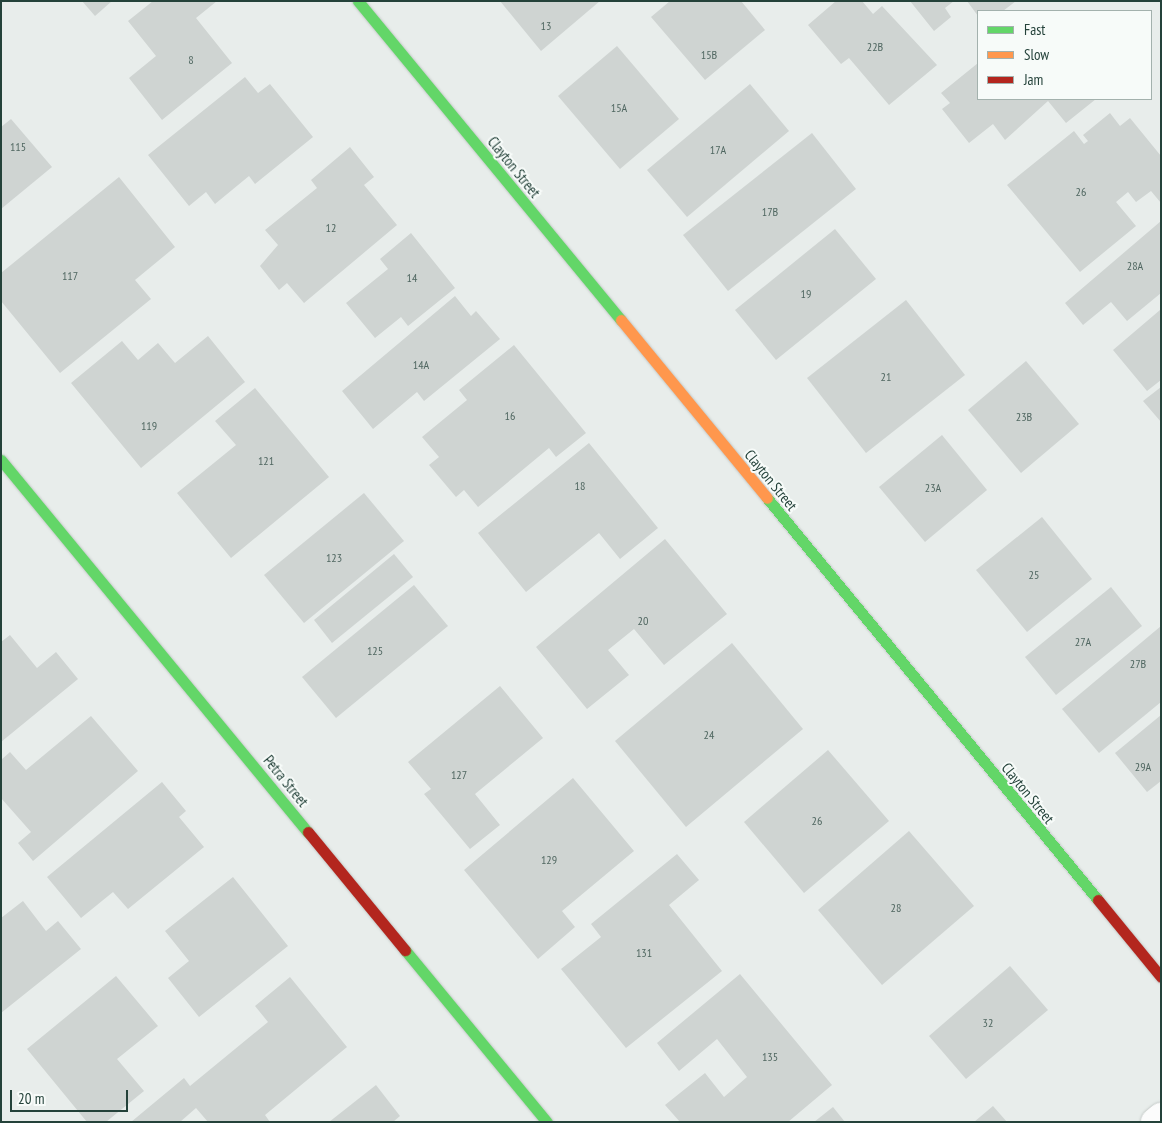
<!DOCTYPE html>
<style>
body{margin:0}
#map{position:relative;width:1162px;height:1123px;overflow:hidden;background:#e8edeb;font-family:"PT Sans Narrow",sans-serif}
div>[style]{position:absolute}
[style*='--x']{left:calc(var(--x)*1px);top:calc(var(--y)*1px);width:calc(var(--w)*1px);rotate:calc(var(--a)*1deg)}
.building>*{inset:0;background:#cfd4d2}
.roads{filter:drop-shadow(0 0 1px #c5cac8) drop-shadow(0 0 1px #c5cac8)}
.street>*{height:28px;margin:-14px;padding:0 14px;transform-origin:14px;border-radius:14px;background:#fcfcfc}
.fast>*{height:11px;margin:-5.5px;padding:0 5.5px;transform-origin:5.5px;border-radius:5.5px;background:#63d668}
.slow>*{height:11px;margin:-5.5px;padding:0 5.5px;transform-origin:5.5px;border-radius:5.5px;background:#ff974d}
.jam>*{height:11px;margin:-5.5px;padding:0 5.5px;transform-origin:5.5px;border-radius:5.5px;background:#b3261e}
span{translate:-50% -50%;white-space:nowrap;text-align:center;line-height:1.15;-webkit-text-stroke:4px #f7fbf9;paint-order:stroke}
.number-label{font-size:12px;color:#506761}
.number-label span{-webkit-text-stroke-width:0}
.street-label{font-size:15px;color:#24423a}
.frame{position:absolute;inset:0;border:2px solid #24423a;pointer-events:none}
.legend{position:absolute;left:977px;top:10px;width:175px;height:90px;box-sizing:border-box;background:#f7fbf9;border:1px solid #a3b1ad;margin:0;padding:6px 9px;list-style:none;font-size:15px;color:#24423a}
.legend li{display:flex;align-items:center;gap:10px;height:25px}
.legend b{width:25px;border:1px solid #a3b1ad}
.scale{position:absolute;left:10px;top:1090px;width:118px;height:22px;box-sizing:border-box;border:2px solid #24423a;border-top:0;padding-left:6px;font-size:15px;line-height:18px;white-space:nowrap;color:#24423a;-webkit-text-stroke:4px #f7fbf9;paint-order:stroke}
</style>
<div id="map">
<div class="building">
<div style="clip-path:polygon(82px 1px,112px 1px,95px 16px)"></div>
<div style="clip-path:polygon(153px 1px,217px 1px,196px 18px,232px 63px,162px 120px,129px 78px,156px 56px,128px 21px)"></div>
<div style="clip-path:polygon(500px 1px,600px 1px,541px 51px)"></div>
<div style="clip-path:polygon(670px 1px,741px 1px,765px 30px,705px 80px,651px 17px)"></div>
<div style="clip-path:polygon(836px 1px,862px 1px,873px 14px,882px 6px,937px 65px,889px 105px,849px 58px,841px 64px,808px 25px)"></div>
<div style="clip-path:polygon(910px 1px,954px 1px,945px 8px,951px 17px,934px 31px)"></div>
<div style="clip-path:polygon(967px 1px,1016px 1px,1003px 11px,978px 11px,978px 16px)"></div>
<div style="clip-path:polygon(617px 46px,679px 119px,620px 169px,558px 96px)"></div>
<div style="clip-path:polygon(978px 63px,978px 99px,1096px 99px,1066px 123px,1048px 101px,1005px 140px,993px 124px,969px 143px,942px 109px,950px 103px,941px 93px)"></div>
<div style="clip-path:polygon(245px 77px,258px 93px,270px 84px,313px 137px,255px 184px,249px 176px,215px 204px,206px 192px,189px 206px,148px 155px)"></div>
<div style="clip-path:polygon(750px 84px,789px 131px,687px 217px,647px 170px)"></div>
<div style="clip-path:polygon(1110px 113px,1120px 126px,1130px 118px,1161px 156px,1161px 203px,1151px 191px,1136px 202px,1128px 192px,1116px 202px,1136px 226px,1080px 272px,1007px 185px,1074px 131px,1084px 144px,1088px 141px,1083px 135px)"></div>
<div style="clip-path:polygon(11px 119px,52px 167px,1px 209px,1px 127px)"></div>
<div style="clip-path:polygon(812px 133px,856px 189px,728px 291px,683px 235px)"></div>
<div style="clip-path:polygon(350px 147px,374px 177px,364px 185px,397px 225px,304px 303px,287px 283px,279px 290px,260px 266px,278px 245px,265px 230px,317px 188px,311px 180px)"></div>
<div style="clip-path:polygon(119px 177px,175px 247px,135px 280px,151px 299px,60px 373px,1px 301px,1px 273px)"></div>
<div style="clip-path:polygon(1161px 221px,1161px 293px,1127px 321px,1111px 302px,1083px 325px,1065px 303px)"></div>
<div style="clip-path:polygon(835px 229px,876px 279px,776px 360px,735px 310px)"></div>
<div style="clip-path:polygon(411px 233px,455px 288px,408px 326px,401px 317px,375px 338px,346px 303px,388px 269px,380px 259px)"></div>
<div style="clip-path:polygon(455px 296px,471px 316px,476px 311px,500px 339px,424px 401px,417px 392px,373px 429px,342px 391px)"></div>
<div style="clip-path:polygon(906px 300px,965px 375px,866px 453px,807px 378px)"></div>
<div style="clip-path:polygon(1161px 305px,1161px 380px,1147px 391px,1113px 350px,1160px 310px)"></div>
<div style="clip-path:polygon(208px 336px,245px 382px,141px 468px,71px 383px,122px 341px,138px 360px,158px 343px,175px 363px)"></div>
<div style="clip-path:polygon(514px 345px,586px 433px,556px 457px,549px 448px,478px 507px,464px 490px,456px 497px,429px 465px,439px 457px,422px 437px,467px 400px,459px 390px)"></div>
<div style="clip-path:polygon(1026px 361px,1079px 424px,1021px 473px,968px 410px)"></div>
<div style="clip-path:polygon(1161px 387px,1161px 422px,1143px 401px)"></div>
<div style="clip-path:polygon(255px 388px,329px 477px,231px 558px,177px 493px,236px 445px,215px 421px)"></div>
<div style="clip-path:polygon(942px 435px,987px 490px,925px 542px,879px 487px)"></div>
<div style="clip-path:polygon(589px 443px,658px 528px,620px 559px,599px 533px,526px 592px,478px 533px)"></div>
<div style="clip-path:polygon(364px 493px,404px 541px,304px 623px,264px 575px)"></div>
<div style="clip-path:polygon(1042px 517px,1092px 579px,1027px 632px,976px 570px)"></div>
<div style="clip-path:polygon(665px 539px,727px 614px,664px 665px,634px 629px,608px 650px,629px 675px,587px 709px,536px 647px)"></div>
<div style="clip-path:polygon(394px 554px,413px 577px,332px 643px,314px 620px)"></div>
<div style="clip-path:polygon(414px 585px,448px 626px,336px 718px,302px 677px)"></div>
<div style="clip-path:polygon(1111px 587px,1142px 626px,1056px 695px,1025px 657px)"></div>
<div style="clip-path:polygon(1161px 626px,1161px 702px,1099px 753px,1062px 709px)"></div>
<div style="clip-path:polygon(10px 635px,37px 668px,56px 652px,78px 679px,1px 742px,1px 642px)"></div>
<div style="clip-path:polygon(732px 643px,803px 729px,686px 827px,615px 741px)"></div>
<div style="clip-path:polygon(500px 686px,543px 738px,475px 794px,500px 825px,470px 849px,424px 794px,431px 789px,408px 762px)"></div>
<div style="clip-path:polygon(1161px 715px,1161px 781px,1147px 792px,1115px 753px)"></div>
<div style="clip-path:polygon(91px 716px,138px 771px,33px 861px,18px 843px,31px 832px,1px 798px,1px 760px,10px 752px,26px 770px)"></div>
<div style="clip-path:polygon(828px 750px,889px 821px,804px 893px,744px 822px)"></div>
<div style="clip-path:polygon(573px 778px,634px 851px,562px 911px,575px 927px,538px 959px,464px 870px)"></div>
<div style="clip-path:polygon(162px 782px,186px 811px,179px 817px,204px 847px,128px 909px,113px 892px,81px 918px,47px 877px)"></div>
<div style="clip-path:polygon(909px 831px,974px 906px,882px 985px,818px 910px)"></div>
<div style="clip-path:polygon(677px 854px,699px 880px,669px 905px,722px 971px,626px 1048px,561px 969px,601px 937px,591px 924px)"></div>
<div style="clip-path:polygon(233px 877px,288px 946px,199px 1017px,168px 978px,189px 961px,165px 931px)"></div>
<div style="clip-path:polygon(23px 901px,46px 931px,58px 921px,81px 949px,1px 1013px,1px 918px)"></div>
<div style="clip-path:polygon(1010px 966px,1048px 1010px,966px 1079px,929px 1036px)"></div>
<div style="clip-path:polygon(740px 974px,832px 1085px,788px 1122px,680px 1122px,665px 1105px,705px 1073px,724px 1097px,747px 1077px,717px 1039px,679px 1071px,657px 1043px)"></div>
<div style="clip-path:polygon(116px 976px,158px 1026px,117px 1059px,144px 1091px,106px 1122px,87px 1122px,27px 1049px)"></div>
<div style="clip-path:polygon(290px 977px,347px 1047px,265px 1115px,270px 1122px,208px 1122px,196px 1108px,180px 1122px,131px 1122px,184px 1078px,190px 1086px,268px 1022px,255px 1006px)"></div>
<div style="clip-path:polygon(376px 1085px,400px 1116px,393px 1122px,329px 1122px)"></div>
<div style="clip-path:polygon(993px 1106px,1007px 1122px,974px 1122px)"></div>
<div style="clip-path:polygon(833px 1107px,845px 1122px,814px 1122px)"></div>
</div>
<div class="roads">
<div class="street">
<div style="--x:1155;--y:1122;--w:8;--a:-40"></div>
</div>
<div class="fast">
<div style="--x:358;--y:1;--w:413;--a:50.5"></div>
<div style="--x:1;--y:460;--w:482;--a:50.5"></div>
<div style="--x:767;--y:498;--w:521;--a:50.53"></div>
<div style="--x:405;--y:950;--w:223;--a:50.5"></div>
</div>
<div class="slow">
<div style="--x:621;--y:320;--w:230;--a:50.6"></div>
</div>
<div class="jam">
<div style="--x:308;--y:832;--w:153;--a:50.6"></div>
<div style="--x:1098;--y:900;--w:99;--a:50.7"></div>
</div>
</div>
<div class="number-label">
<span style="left:546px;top:26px">13</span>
<span style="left:875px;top:47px">22B</span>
<span style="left:709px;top:55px">15B</span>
<span style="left:191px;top:60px">8</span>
<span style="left:619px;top:108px">15A</span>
<span style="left:18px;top:147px">115</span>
<span style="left:718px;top:150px">17A</span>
<span style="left:1081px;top:192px">26</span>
<span style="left:770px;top:212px">17B</span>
<span style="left:331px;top:228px">12</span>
<span style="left:1135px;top:266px">28A</span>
<span style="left:70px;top:276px">117</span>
<span style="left:412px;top:278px">14</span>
<span style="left:806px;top:294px">19</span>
<span style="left:421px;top:365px">14A</span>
<span style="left:886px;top:377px">21</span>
<span style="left:510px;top:416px">16</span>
<span style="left:1024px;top:417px">23B</span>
<span style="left:149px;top:426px">119</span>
<span style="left:266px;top:461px">121</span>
<span style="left:580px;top:486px">18</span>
<span style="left:933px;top:488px">23A</span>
<span style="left:334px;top:558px">123</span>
<span style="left:1034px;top:575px">25</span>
<span style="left:643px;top:621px">20</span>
<span style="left:1083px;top:642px">27A</span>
<span style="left:375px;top:651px">125</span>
<span style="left:1138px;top:664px">27B</span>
<span style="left:709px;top:735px">24</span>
<span style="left:1143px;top:767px">29A</span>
<span style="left:459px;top:775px">127</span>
<span style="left:817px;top:821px">26</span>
<span style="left:549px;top:860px">129</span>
<span style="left:896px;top:908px">28</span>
<span style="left:644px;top:953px">131</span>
<span style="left:988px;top:1023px">32</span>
<span style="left:770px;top:1057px">135</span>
</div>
<div class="street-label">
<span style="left:514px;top:167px;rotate:51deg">Clayton Street</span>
<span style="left:771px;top:480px;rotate:51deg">Clayton Street</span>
<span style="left:286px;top:781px;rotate:51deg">Petra Street</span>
<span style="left:1028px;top:793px;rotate:51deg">Clayton Street</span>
</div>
<div class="frame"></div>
<ul class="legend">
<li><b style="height:6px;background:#63d668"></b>Fast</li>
<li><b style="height:6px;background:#ff974d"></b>Slow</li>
<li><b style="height:6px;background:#b3261e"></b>Jam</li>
</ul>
<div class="scale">20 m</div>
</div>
